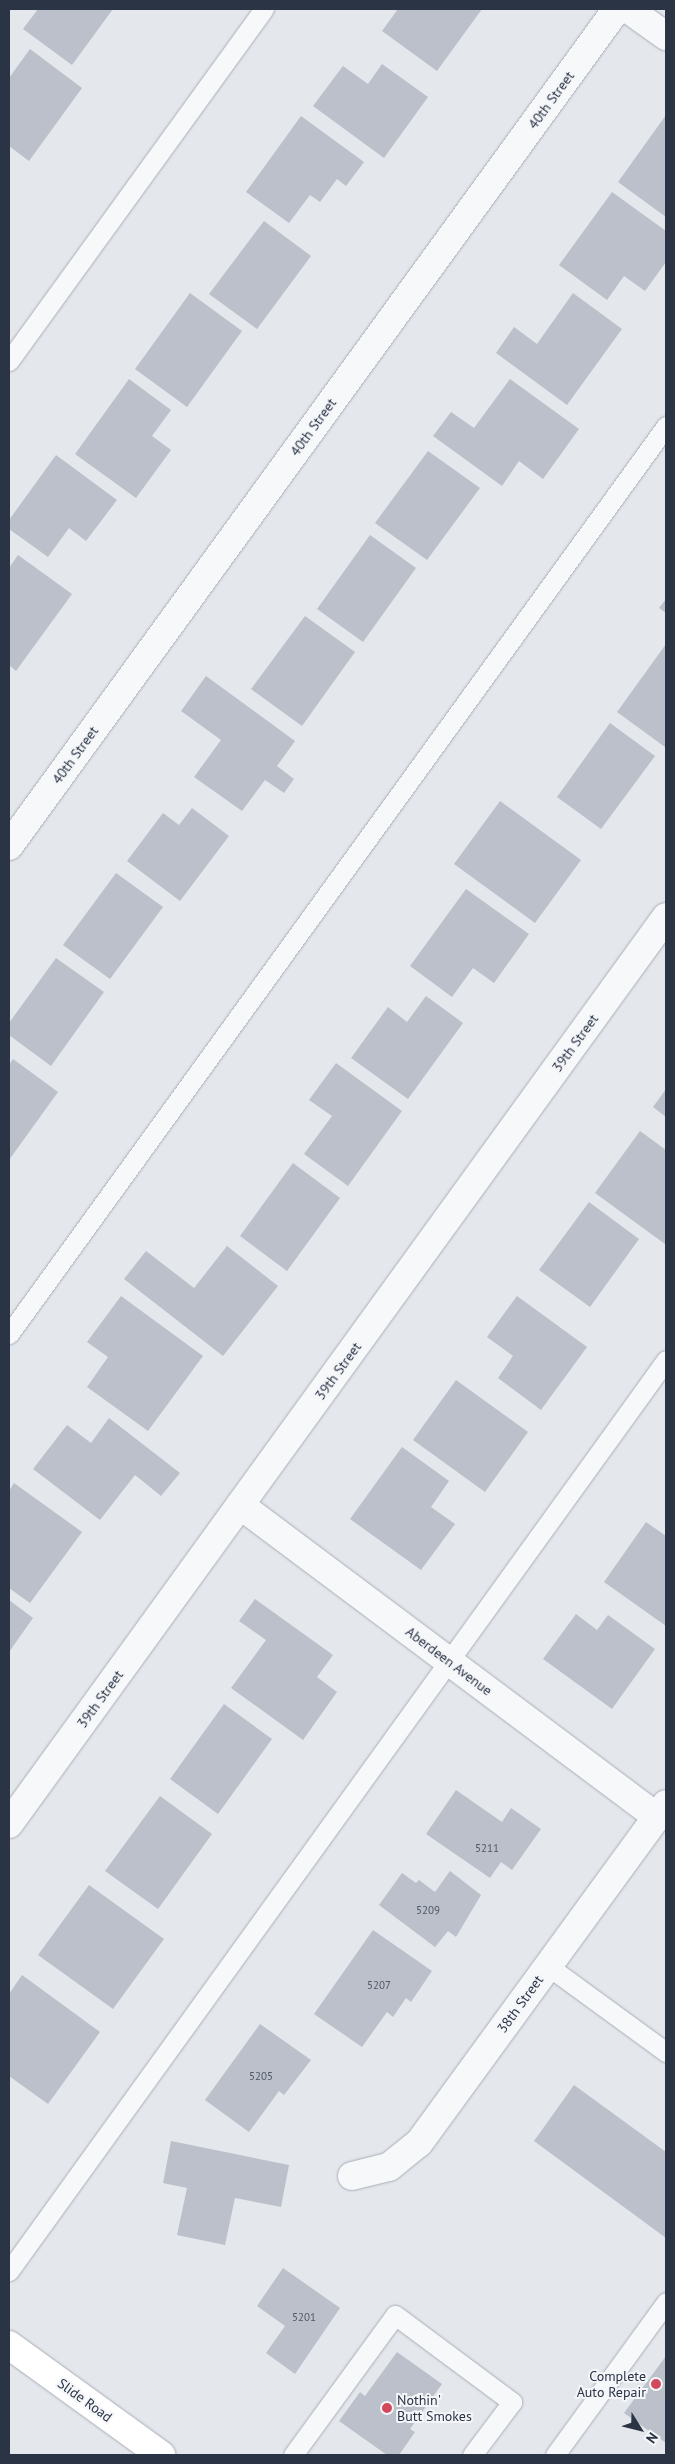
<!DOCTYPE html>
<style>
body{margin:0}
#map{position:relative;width:675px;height:2464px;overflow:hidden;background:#e4e7ec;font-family:"PT Sans",sans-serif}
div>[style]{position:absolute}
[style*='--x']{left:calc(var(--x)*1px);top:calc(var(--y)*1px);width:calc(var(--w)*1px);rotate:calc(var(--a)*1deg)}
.building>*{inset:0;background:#bbc0ca}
.roads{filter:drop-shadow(0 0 1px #a9aeb7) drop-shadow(0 0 1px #a9aeb7)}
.lane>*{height:19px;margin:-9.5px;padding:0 9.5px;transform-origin:9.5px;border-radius:9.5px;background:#f7f8fa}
.street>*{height:28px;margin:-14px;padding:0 14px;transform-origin:14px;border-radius:14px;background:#f7f8fa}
.secondary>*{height:28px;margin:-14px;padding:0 14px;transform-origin:14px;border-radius:14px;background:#fff}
.dots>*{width:14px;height:14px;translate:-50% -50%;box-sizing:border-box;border:2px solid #f4f6f9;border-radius:50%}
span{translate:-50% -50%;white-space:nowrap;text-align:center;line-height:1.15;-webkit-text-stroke:4px #f4f6f9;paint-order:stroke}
.number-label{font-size:11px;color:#4f5766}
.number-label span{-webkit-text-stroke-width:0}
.street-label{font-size:14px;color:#2b3445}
.poi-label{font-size:14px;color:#2b3445}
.right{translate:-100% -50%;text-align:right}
.left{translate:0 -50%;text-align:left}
.frame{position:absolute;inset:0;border:10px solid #2b3445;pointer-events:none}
.north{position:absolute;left:615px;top:2404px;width:50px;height:50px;-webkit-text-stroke:4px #f4f6f9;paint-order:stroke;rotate:126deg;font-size:14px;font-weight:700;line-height:20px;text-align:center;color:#2b3445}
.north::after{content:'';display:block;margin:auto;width:18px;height:22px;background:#2b3445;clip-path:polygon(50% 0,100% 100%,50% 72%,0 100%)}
</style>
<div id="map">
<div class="building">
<div style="clip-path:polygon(38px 9px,113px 9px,72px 65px,23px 29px)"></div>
<div style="clip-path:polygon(398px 9px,482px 9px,437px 71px,382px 31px)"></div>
<div style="clip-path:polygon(30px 49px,82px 88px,29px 161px,9px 146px,9px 78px)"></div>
<div style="clip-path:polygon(382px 64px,428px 97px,384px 158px,313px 106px,343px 66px,368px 84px)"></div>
<div style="clip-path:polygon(666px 115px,666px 217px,618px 182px)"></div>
<div style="clip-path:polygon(301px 116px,364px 162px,346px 186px,337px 179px,320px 202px,310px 195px,289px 223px,246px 192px)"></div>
<div style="clip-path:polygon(612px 192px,666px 231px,666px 262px,645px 291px,624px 276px,607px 300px,559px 265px)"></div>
<div style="clip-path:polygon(264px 221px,311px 256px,257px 329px,209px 294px)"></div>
<div style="clip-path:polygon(190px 293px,242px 331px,187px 407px,135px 369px)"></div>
<div style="clip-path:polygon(573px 293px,622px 329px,567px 405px,496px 353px,514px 327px,537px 344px)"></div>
<div style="clip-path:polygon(129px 379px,171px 410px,152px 436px,171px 450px,136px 498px,75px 454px)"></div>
<div style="clip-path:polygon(510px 379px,579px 429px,543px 479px,519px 461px,502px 486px,433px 436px,451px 412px,474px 428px)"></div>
<div style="clip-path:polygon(428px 451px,480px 488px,427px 560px,375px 523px)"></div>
<div style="clip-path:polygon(56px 455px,117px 500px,86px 541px,69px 528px,48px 557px,9px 529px,9px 520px)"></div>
<div style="clip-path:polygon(370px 535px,416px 568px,363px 642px,317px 609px)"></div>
<div style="clip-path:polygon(18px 555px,72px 594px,16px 671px,9px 665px,9px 568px)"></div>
<div style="clip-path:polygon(666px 599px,666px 613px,659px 608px)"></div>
<div style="clip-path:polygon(305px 616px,355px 652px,302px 726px,251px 689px)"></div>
<div style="clip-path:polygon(666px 644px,666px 745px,665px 747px,617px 712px)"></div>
<div style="clip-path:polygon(206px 676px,295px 741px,277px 766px,294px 779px,284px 793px,265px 780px,242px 811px,194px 777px,221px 740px,181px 711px)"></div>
<div style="clip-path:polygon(610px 723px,655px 756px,601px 829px,557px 797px)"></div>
<div style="clip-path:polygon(500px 801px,581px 860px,535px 923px,454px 864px)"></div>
<div style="clip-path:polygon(192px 808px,229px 836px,180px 901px,127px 861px,163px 813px,179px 825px)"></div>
<div style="clip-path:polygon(116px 873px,163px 907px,110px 979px,63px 945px)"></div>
<div style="clip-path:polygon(466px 889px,529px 934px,494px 983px,473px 968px,452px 997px,410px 966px)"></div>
<div style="clip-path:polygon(56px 958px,104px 992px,51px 1066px,9px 1035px,9px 1023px)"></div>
<div style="clip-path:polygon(426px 996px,463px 1023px,408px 1099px,351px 1058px,388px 1007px,407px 1022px)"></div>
<div style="clip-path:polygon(13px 1059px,58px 1092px,9px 1160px,9px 1065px)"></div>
<div style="clip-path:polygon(336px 1063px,402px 1111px,348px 1186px,304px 1154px,332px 1116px,309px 1100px)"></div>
<div style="clip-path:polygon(666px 1089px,666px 1117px,653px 1107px)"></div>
<div style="clip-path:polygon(640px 1131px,666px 1150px,665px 1244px,595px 1193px)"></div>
<div style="clip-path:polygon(293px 1163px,340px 1198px,287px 1271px,240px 1236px)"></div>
<div style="clip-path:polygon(589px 1202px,639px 1239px,590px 1307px,539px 1270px)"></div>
<div style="clip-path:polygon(227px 1246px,278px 1286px,223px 1356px,124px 1279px,146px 1251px,194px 1288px)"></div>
<div style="clip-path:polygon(121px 1296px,203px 1356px,148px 1431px,87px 1387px,108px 1357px,87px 1342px)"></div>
<div style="clip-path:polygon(517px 1296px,587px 1347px,541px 1410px,498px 1378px,513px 1356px,487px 1337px)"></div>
<div style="clip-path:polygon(456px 1380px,528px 1432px,485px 1492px,413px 1440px)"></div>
<div style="clip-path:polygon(109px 1418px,180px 1473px,161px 1496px,135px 1475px,100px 1520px,33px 1469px,67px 1425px,91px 1443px)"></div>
<div style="clip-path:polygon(402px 1447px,449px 1481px,431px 1507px,455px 1524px,421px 1570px,350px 1519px)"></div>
<div style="clip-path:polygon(14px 1483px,82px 1532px,30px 1603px,9px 1588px,9px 1491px)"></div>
<div style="clip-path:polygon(646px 1522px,666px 1536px,666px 1626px,604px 1582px)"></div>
<div style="clip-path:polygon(255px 1599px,333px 1655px,317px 1677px,337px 1692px,303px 1740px,231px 1688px,266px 1640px,239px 1621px)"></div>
<div style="clip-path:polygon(9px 1600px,33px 1618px,9px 1652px)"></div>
<div style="clip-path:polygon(576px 1614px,597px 1630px,608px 1615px,655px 1649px,612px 1709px,543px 1659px)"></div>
<div style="clip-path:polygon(224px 1704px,272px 1739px,218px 1814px,170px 1779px)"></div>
<div style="clip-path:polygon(456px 1790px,502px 1822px,511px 1808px,541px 1829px,512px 1870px,501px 1862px,490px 1878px,426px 1834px)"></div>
<div style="clip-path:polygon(160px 1796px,212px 1834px,158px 1909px,105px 1871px)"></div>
<div style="clip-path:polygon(450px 1871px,481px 1895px,456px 1937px,448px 1931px,435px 1947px,379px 1905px,402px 1873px,416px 1883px,419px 1880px,435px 1892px)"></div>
<div style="clip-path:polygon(89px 1885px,164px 1939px,113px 2009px,38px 1955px)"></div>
<div style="clip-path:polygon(373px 1930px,432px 1971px,411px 2002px,406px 1998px,393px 2017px,387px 2012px,362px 2047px,314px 2014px)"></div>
<div style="clip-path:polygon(22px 1975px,100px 2032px,48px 2104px,9px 2076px,9px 1994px)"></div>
<div style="clip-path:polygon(260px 2024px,311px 2060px,284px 2095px,279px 2091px,249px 2132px,205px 2100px)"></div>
<div style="clip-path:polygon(574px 2085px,666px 2152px,666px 2238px,534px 2141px)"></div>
<div style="clip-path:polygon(171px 2141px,289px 2165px,281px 2207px,235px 2198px,225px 2245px,177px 2235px,187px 2188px,163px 2183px)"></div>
<div style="clip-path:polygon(283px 2268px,340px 2308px,295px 2374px,266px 2353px,285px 2326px,257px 2306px)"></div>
<div style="clip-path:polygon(397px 2352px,442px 2384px,410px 2429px,415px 2432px,399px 2455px,387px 2455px,339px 2421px,360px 2392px,365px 2396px)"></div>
<div style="clip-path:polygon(666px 2356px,666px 2443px,624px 2413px)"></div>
</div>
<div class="roads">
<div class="lane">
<div style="--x:9;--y:361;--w:435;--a:-54.1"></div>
<div style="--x:9;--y:1334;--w:1121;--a:-54.11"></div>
<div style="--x:548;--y:1966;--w:146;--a:36.1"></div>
<div style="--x:9;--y:2271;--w:1123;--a:-54.2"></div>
<div style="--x:293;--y:2455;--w:173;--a:-53.9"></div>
<div style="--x:395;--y:2315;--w:146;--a:36.6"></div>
<div style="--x:512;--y:2402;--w:66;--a:127"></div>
<div style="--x:555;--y:2455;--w:189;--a:-54"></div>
</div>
<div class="street">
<div style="--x:628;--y:9;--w:47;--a:35.4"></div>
<div style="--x:9;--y:846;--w:1035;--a:-54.01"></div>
<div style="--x:240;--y:1505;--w:521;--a:36.8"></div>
<div style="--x:9;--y:1824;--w:1120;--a:-54.08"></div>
<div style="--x:352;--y:2176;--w:38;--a:-14"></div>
<div style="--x:389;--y:2167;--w:38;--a:-39"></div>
<div style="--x:419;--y:2143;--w:419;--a:-53.9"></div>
</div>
<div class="secondary">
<div style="--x:9;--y:2345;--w:188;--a:35.9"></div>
</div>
</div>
<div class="dots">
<div style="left:656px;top:2384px;background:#d1495b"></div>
<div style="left:387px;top:2408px;background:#d1495b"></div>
</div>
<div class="number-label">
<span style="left:487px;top:1848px">5211</span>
<span style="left:428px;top:1910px">5209</span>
<span style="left:379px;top:1985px">5207</span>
<span style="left:261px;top:2076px">5205</span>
<span style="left:304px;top:2317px">5201</span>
</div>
<div class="street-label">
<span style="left:551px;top:100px;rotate:-54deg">40th Street</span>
<span style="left:313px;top:427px;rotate:-54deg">40th Street</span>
<span style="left:75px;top:755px;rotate:-54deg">40th Street</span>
<span style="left:575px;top:1043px;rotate:-54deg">39th Street</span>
<span style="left:338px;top:1371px;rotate:-54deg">39th Street</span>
<span style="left:449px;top:1661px;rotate:37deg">Aberdeen Avenue</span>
<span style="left:100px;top:1699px;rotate:-54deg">39th Street</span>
<span style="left:520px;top:2004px;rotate:-54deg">38th Street</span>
<span style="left:85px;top:2400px;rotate:36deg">Slide Road</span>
</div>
<div class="poi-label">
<span class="right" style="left:646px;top:2384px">Complete<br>Auto Repair</span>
<span class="left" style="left:397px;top:2408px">Nothin'<br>Butt Smokes</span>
</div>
<div class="frame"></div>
<div class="north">N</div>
</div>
